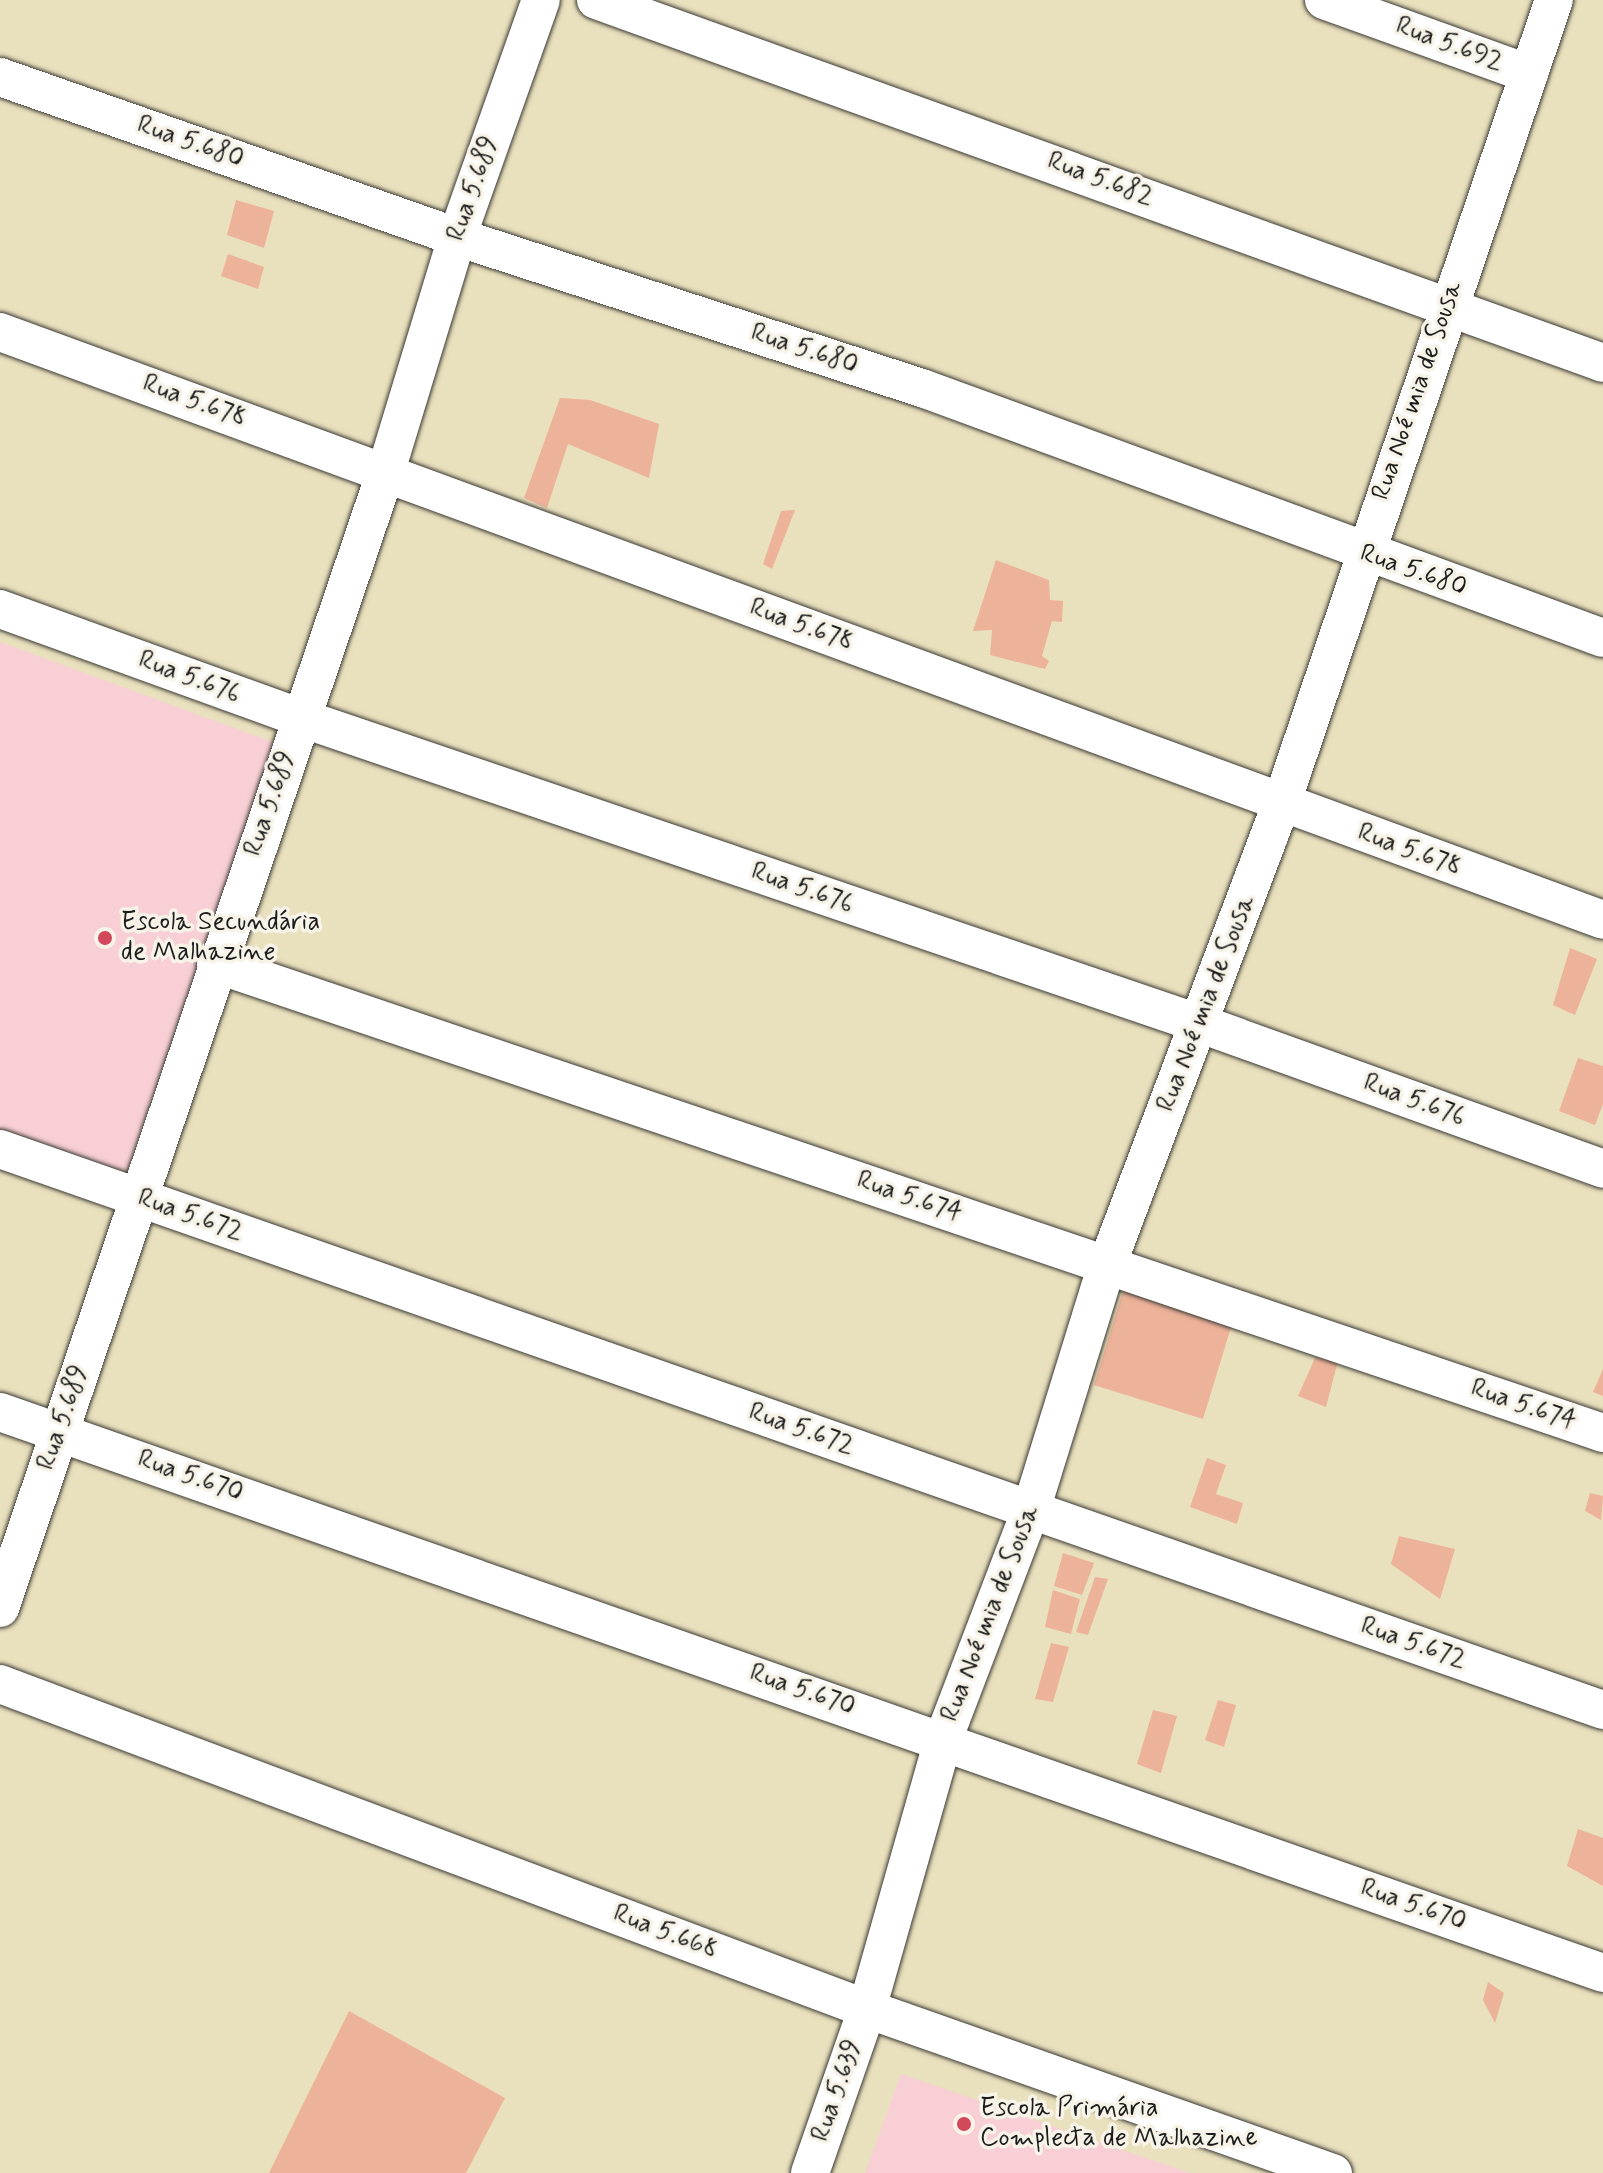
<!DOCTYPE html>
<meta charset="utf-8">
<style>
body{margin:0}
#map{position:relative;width:1603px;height:2173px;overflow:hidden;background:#e9e0bd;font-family:Mynerve,sans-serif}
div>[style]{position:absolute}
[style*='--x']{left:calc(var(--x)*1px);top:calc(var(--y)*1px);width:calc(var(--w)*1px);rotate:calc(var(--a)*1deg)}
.built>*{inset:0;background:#f7cfd4}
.building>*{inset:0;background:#edb29a}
.roads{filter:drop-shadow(0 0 2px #3b3934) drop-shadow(0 0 2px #3b3934)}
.minor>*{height:38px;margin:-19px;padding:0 19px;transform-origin:19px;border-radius:19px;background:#fff}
.dots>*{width:22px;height:22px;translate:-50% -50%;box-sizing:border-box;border:4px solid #f7f3e8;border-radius:50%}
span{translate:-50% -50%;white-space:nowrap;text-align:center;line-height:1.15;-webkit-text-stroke:7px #f7f3e8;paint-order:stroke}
.street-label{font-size:26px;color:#1c1c1c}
.poi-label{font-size:26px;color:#1c1c1c}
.left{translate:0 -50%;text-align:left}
</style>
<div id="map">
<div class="built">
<div style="clip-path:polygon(0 642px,278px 744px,126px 1180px,0 1132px)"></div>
<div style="clip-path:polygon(901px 2074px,1190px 2173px,865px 2173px)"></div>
</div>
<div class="building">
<div style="clip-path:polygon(236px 200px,274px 211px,264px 248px,227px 235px)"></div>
<div style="clip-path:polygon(228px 254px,264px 267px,258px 289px,221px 276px)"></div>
<div style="clip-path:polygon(560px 398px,590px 400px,659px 424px,649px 478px,568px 444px,547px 508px,524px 498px)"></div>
<div style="clip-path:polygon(795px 510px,772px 569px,763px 564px,781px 511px)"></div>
<div style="clip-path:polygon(996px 560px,1049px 580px,1050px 600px,1063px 601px,1062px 622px,1052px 621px,1042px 656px,1049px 661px,1045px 669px,990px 655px,992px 630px,973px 631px)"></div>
<div style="clip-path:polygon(1570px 948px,1597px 959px,1575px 1015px,1553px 1005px)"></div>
<div style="clip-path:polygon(1578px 1058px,1603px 1066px,1603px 1104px,1595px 1125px,1559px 1111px)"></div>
<div style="clip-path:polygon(1123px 1291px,1232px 1324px,1203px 1419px,1094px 1385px)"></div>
<div style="clip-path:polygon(1315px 1358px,1338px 1361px,1326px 1407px,1298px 1396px)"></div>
<div style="clip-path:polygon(1603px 1369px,1603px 1396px,1593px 1392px)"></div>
<div style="clip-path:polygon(1207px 1458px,1226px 1465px,1216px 1494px,1243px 1503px,1237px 1524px,1190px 1507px)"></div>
<div style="clip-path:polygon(1590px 1493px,1603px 1496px,1601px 1520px,1585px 1511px)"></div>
<div style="clip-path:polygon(1399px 1536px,1455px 1549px,1440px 1599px,1391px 1564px)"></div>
<div style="clip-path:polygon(1063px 1553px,1094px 1563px,1082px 1595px,1054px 1586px)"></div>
<div style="clip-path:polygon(1095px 1577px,1108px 1579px,1088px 1635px,1076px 1632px)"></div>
<div style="clip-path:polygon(1053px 1590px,1080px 1599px,1071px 1634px,1045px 1627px)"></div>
<div style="clip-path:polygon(1051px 1643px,1069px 1647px,1053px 1702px,1035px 1699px)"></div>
<div style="clip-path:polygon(1218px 1700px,1236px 1705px,1224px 1747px,1205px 1740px)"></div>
<div style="clip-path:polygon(1153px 1710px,1177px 1716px,1161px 1773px,1137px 1764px)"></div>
<div style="clip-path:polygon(1578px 1829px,1603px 1838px,1603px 1886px,1567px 1866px)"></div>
<div style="clip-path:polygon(1488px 1982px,1504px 1993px,1495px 2023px,1483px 2000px)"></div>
<div style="clip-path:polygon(349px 2011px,505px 2098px,466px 2173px,269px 2173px)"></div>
</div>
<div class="roads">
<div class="minor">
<div style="--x:596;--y:0;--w:1070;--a:19.82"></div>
<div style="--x:1324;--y:0;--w:218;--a:19.8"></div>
<div style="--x:0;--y:77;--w:484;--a:19.3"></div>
<div style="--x:457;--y:237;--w:489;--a:18"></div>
<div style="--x:922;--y:388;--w:725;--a:20.16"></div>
<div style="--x:0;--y:332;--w:1707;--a:20.14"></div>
<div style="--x:0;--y:609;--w:320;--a:19.9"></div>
<div style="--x:301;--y:718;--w:951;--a:18.78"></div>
<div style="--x:1201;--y:1024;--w:427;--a:19.8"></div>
<div style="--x:216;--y:964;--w:1464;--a:18.68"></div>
<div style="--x:0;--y:1149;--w:1698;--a:19.29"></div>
<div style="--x:0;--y:1412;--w:1698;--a:19.29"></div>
<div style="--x:0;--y:1608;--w:1201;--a:-71.25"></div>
<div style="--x:386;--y:471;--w:245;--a:-73.1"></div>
<div style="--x:457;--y:237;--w:251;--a:-70.5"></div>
<div style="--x:0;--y:1684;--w:926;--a:20.55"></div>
<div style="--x:867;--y:2009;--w:494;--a:19.4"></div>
<div style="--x:810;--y:2173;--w:174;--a:-70.8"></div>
<div style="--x:867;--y:2009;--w:280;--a:-74.2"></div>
<div style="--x:943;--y:1740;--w:246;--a:-69.1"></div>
<div style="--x:1031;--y:1510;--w:257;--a:-72.8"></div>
<div style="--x:1107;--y:1265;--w:492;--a:-69.3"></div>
<div style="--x:1281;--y:805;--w:850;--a:-71.27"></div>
</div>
</div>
<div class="dots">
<div style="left:105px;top:938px;background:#d1495b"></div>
<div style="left:964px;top:2124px;background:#d1495b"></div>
</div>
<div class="street-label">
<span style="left:1449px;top:45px;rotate:20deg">Rua 5.692</span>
<span style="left:190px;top:143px;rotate:19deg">Rua 5.680</span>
<span style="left:1100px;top:180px;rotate:20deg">Rua 5.682</span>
<span style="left:474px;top:189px;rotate:-71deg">Rua 5.689</span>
<span style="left:804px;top:350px;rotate:18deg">Rua 5.680</span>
<span style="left:1418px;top:391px;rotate:-71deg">Rua Noé mia de Sousa</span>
<span style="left:194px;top:402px;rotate:20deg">Rua 5.678</span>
<span style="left:1413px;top:571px;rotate:19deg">Rua 5.680</span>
<span style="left:801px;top:626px;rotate:20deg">Rua 5.678</span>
<span style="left:189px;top:678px;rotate:20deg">Rua 5.676</span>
<span style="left:271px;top:804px;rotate:-71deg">Rua 5.689</span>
<span style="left:1409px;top:851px;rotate:20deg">Rua 5.678</span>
<span style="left:802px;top:889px;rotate:19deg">Rua 5.676</span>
<span style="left:1207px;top:1004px;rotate:-69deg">Rua Noé mia de Sousa</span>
<span style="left:1414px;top:1101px;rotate:20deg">Rua 5.676</span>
<span style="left:909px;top:1198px;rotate:19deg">Rua 5.674</span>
<span style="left:190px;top:1216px;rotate:19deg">Rua 5.672</span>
<span style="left:1523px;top:1406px;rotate:19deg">Rua 5.674</span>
<span style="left:64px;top:1418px;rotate:-71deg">Rua 5.689</span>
<span style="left:801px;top:1430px;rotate:19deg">Rua 5.672</span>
<span style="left:190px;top:1477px;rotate:19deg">Rua 5.670</span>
<span style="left:991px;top:1614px;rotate:-69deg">Rua Noé mia de Sousa</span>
<span style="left:1413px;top:1644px;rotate:19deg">Rua 5.672</span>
<span style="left:802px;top:1691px;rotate:19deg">Rua 5.670</span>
<span style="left:1413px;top:1906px;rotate:19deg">Rua 5.670</span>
<span style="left:665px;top:1933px;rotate:21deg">Rua 5.668</span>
<span style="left:838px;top:2091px;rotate:-71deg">Rua 5.639</span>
</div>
<div class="poi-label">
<span class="left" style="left:121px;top:938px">Escola Secundária<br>de Malhazine</span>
<span class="left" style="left:980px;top:2124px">Escola Primária<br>Complecta de Malhazine</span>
</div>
</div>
